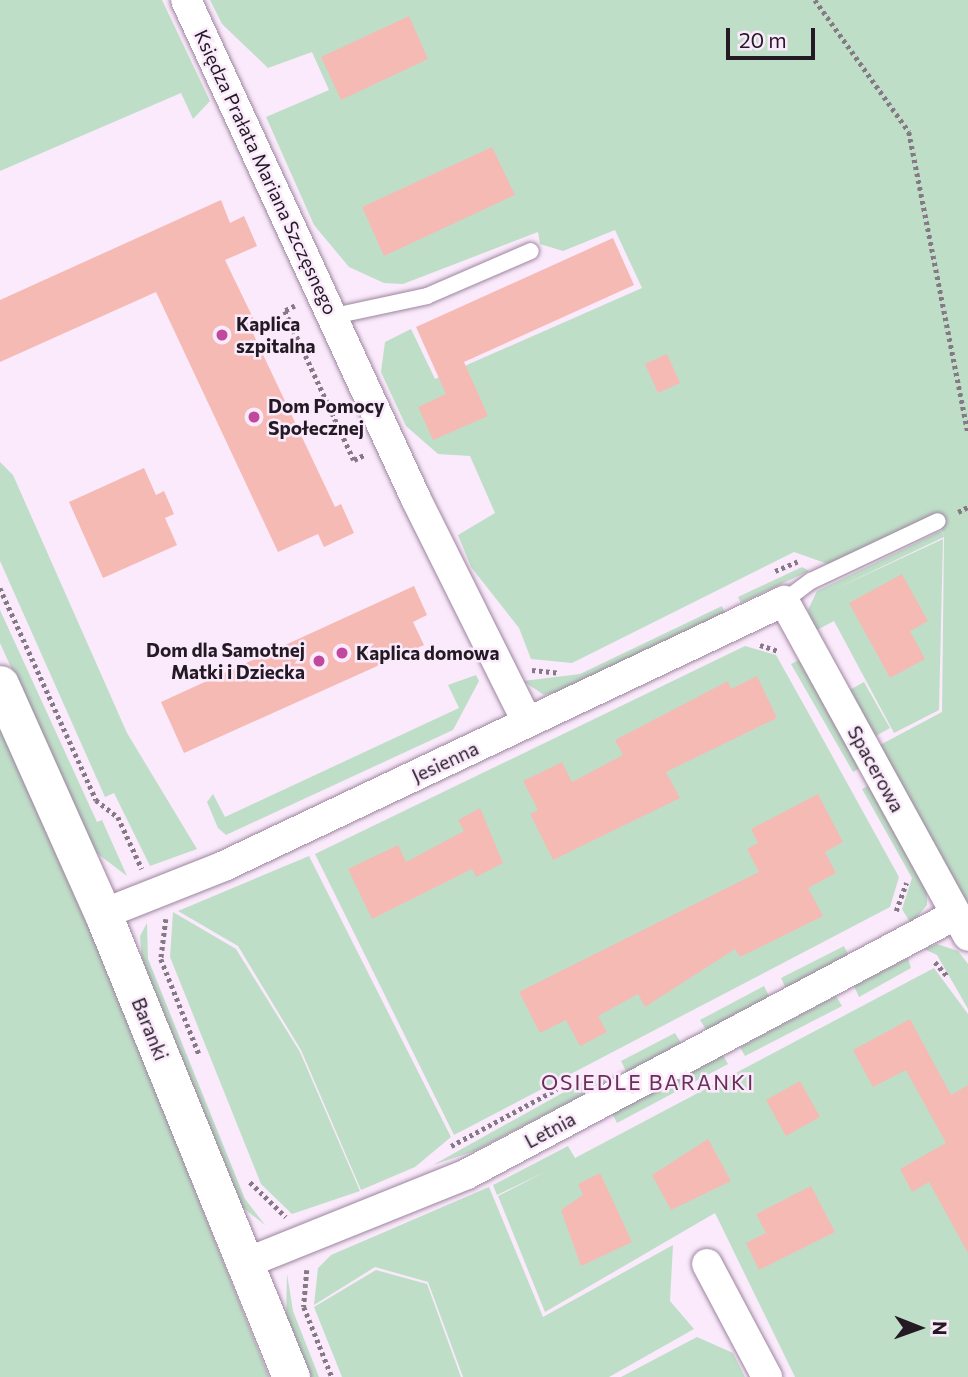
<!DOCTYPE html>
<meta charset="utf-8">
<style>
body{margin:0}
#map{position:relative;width:968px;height:1377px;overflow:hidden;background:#faeafb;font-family:Commissioner,sans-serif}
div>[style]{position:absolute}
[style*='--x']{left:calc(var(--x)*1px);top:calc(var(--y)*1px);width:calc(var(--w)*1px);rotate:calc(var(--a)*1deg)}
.green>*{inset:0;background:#bfdec8}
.building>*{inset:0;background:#f6bab4}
.path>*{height:4.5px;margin-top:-2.25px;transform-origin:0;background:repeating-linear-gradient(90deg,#857986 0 3.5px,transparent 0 7px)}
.roads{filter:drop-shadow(0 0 2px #9d849f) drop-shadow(0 0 2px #9d849f)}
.service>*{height:16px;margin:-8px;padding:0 8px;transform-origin:8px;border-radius:8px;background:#fff}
.minor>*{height:30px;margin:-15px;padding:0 15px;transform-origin:15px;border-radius:15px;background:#fff}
.tertiary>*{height:37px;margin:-18.5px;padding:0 18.5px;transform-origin:18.5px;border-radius:18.5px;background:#fff}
.dots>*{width:19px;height:19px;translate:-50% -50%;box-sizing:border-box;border:4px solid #faeafb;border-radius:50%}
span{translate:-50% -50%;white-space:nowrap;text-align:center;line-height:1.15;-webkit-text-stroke:5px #faeafb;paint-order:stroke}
.street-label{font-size:19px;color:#231a24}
.poi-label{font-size:19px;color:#231a24;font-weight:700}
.left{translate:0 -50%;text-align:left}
.right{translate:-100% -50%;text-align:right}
.neighbourhood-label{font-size:21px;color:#6a2f58;letter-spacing:2px}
.north{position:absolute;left:884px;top:1293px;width:70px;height:70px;-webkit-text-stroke:5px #faeafb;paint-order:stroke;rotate:91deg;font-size:19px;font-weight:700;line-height:28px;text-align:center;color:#231a24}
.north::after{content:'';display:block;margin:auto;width:24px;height:32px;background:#231a24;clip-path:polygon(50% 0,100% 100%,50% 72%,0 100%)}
.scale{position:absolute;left:726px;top:28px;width:89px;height:32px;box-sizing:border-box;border:4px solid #231a24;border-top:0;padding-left:9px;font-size:21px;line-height:24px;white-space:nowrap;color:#231a24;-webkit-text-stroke:5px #faeafb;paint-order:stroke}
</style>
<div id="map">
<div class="green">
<div style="clip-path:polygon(0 0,162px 0,210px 101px,193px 119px,181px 93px,0 171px)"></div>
<div style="clip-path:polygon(210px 0,968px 0,968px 905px,880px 745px,942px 712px,944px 537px,833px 590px,943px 539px,939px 710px,894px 733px,834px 621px,815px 631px,808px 610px,817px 591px,941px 531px,944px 536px,935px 514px,828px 564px,794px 552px,572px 663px,531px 659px,519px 628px,471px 567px,458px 535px,495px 513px,470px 456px,438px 454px,406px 426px,381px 372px,385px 342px,411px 329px,435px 379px,642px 288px,615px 230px,563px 251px,540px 244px,538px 232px,403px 284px,384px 283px,349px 267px,314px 225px,266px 117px,329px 90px,312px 52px,268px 68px,222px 24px)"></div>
<div style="clip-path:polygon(0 462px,13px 475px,127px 733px,197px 849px,150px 866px,114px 793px,105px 797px,0 561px)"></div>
<div style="clip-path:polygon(802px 567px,809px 571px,741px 603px,738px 597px)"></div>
<div style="clip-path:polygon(722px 606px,725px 613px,560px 691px,544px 695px,523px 681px,580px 674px)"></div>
<div style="clip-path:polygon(0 610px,97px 822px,102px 820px,127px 876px,94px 851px,0 643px)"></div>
<div style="clip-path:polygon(745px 646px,776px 655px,814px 723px,899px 877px,890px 907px,454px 1135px,315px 854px)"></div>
<div style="clip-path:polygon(799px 660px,860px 768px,853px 772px,791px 664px)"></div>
<div style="clip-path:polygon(476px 675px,479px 681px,453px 730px,226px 835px,218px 828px,207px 802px,213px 794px,225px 817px,459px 708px,448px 685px)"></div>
<div style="clip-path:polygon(864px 682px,890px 728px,874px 737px,848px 691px)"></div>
<div style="clip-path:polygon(0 723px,89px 923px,269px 1377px,0 1377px)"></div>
<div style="clip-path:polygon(869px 785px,927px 891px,927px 905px,911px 924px,902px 909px,912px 878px,862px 789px)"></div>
<div style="clip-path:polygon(309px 856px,451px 1137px,415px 1167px,361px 1190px,301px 1050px,238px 946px,178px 911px)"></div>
<div style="clip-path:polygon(173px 912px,236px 949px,300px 1052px,360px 1191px,292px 1214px,261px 1184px,170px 957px)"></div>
<div style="clip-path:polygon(147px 923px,148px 959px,245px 1199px,265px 1225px,241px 1206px,142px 964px,140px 936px)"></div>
<div style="clip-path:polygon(937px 944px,958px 951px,968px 964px,968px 1009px,937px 955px,924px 949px)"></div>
<div style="clip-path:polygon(844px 946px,849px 956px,786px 989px,781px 978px)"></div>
<div style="clip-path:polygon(908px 958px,911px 968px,859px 997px,854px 986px)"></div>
<div style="clip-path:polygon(934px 968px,968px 1014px,968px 1377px,795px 1377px,715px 1213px,545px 1312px,498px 1196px,547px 1171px,497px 1195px,493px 1185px,568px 1146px,575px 1158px)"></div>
<div style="clip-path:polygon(764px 986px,770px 998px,707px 1031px,700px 1020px)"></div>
<div style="clip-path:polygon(836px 996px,842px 1006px,745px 1056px,740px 1047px)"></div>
<div style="clip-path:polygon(675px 1033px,681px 1043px,627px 1073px,621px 1061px)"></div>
<div style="clip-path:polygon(723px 1055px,728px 1064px,617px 1123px,612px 1113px)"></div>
<div style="clip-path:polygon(600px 1072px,606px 1083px,475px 1151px,433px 1165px)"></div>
<div style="clip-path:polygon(489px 1187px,543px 1317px,673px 1245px,670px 1301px,694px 1329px,609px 1377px,463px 1377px,428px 1282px,375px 1267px,314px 1305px,318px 1268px,331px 1255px)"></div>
<div style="clip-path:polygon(376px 1270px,427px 1284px,461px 1377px,342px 1377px,314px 1307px)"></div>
<div style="clip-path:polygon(287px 1274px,293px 1311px,319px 1377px,309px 1377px,286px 1318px)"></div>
<div style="clip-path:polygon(697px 1337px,733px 1353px,745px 1377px,621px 1377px)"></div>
</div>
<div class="building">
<div style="clip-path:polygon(409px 16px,428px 59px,341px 100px,321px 57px)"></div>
<div style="clip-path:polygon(492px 147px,515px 195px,384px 256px,362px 207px)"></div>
<div style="clip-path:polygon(221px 200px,230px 223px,244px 216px,257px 246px,225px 260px,255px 322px,249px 325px,335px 507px,341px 504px,354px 533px,324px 547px,318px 534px,278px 552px,156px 292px,0 362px,0 300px)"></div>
<div style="clip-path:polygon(613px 238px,634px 285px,464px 362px,488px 416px,433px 440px,418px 407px,446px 394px,416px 327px)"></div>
<div style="clip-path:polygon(667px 354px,680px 383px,658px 393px,645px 364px)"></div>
<div style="clip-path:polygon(144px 468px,156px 495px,164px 491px,174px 514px,165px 518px,177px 545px,103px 578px,69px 502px)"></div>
<div style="clip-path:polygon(902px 574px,928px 621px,910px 631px,925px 659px,890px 678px,849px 603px)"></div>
<div style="clip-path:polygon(414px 586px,427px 615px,413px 622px,424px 645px,184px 753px,161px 702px)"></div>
<div style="clip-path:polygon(757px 676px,777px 718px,666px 772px,680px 798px,553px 860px,530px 814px,538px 810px,523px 781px,562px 762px,572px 782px,623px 755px,615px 740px,728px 681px,731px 689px)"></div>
<div style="clip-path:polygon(818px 794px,843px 842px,825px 852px,836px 873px,808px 888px,823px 916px,740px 957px,735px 949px,645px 1007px,638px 994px,598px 1016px,607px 1032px,580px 1046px,566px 1020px,540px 1033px,519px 992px,759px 872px,747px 849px,758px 843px,751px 829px)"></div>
<div style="clip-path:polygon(480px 808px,503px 863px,476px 877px,472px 869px,372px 919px,348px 869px,398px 845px,406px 862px,464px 831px,458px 820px)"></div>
<div style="clip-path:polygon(910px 1019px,951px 1095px,968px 1085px,968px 1253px,929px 1182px,912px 1192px,900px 1169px,946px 1143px,906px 1070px,873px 1087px,853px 1050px)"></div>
<div style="clip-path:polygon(800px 1081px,820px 1117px,786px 1136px,766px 1100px)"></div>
<div style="clip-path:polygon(708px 1139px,731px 1181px,671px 1210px,652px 1175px)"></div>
<div style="clip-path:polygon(600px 1173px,632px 1242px,581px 1266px,561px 1210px,583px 1195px,578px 1184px)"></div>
<div style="clip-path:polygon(811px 1186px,835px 1232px,759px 1270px,746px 1243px,766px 1233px,756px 1214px)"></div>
</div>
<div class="path">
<div style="--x:815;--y:0;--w:162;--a:54.5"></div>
<div style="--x:909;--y:132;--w:307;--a:78.9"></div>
<div style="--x:295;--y:306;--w:11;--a:153"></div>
<div style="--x:285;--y:311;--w:164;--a:65.2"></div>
<div style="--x:354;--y:460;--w:11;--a:-27"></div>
<div style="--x:958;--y:512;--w:11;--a:-27"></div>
<div style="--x:775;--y:571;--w:25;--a:-23"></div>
<div style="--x:0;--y:588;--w:233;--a:65.6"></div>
<div style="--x:96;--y:800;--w:28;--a:38"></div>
<div style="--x:118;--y:817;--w:57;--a:65.2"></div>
<div style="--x:760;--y:645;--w:19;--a:18"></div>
<div style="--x:532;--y:670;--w:27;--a:6"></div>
<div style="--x:896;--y:911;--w:30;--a:-70"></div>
<div style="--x:166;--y:919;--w:40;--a:97.1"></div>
<div style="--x:161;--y:959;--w:102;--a:68.2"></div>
<div style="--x:935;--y:962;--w:20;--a:49"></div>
<div style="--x:451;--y:1146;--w:120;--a:-28.3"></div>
<div style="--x:250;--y:1182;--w:50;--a:44.2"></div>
<div style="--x:307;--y:1270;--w:37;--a:95"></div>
<div style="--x:304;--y:1307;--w:75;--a:68.2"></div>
</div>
<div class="roads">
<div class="service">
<div style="--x:334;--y:316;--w:95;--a:-12.1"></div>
<div style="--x:427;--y:296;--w:113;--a:-23.4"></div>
<div style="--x:784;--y:601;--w:34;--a:-37"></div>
<div style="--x:811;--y:581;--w:140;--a:-25.3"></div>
</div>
<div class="minor">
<div style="--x:186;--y:0;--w:549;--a:65.25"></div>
<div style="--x:416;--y:499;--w:249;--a:63.5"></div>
<div style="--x:103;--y:914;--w:130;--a:-21.6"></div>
<div style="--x:224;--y:866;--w:620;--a:-25.32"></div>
<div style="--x:784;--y:601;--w:382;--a:61.2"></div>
<div style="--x:246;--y:1263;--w:238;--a:-21.9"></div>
<div style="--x:467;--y:1174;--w:552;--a:-27.96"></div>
<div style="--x:707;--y:1264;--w:128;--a:62"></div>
</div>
<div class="tertiary">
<div style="--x:0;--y:684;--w:252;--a:65.9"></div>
<div style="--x:103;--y:914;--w:500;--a:67.9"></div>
</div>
</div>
<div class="dots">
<div style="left:222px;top:335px;background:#c0499e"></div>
<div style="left:254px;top:417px;background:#c0499e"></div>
<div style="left:342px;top:653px;background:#c0499e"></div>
<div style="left:319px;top:661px;background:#c0499e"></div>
</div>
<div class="street-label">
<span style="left:266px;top:172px;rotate:65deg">Księdza Prałata Mariana Szczęsnego</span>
<span style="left:445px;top:762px;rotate:-25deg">Jesienna</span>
<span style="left:876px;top:769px;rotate:61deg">Spacerowa</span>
<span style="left:150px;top:1029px;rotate:68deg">Baranki</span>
<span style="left:550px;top:1130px;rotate:-28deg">Letnia</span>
</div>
<div class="poi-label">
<span class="left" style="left:236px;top:335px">Kaplica<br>szpitalna</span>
<span class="left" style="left:268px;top:417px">Dom Pomocy<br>Społecznej</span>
<span class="right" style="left:305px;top:661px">Dom dla Samotnej<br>Matki i Dziecka</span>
<span class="left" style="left:356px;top:653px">Kaplica domowa</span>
</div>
<div class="neighbourhood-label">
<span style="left:648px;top:1082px">OSIEDLE BARANKI</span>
</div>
<div class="north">N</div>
<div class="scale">20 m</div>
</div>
